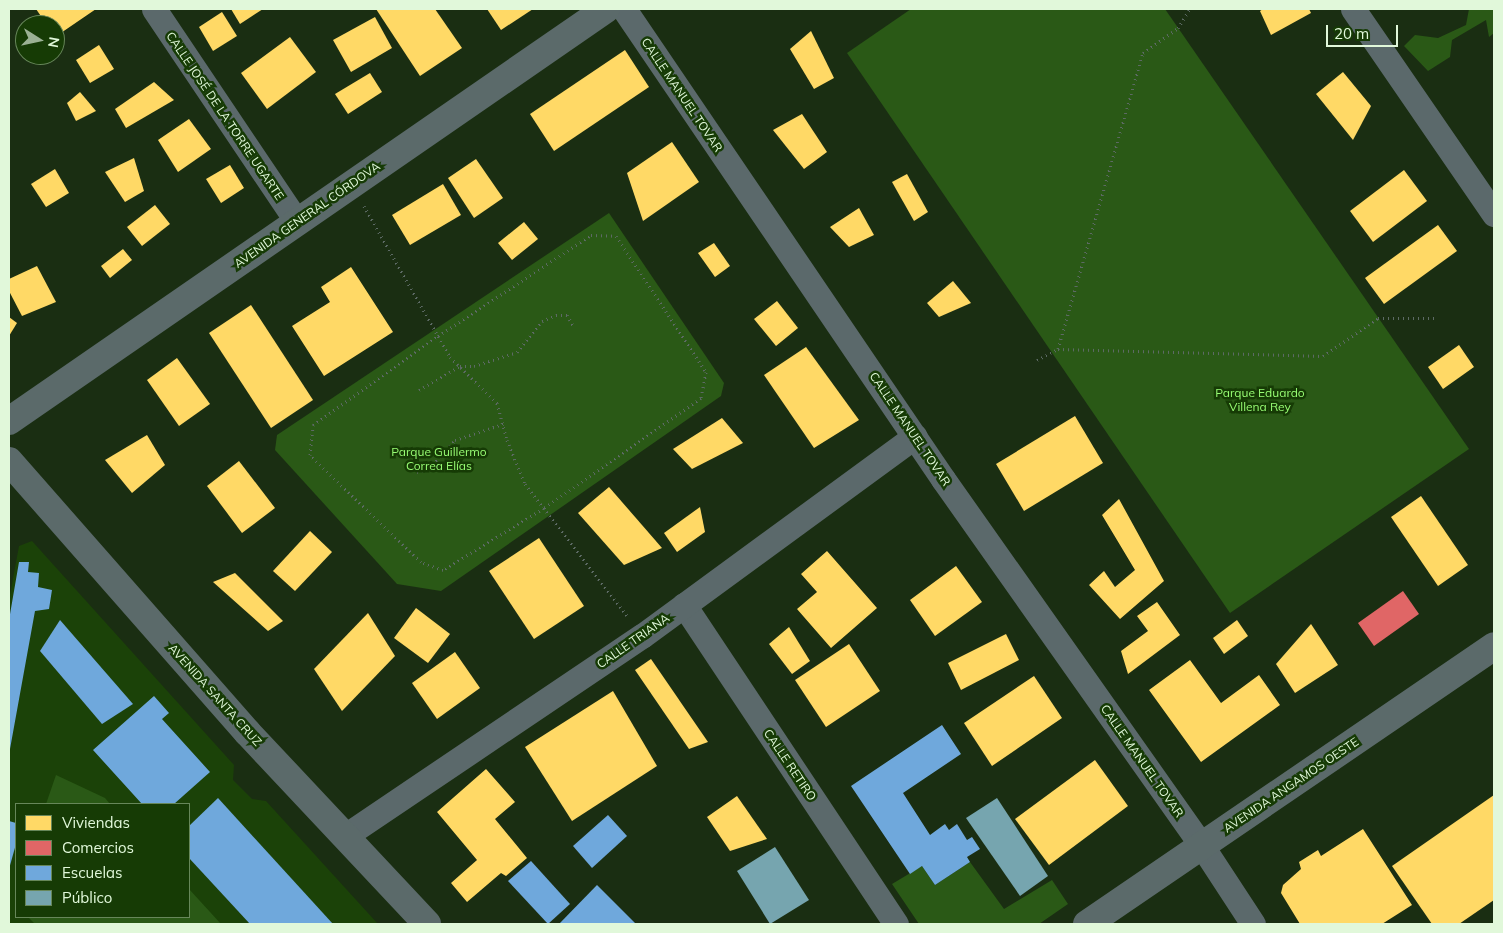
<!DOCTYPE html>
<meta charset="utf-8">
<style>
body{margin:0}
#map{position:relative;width:1503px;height:933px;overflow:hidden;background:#1a2e12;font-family:Mulish,sans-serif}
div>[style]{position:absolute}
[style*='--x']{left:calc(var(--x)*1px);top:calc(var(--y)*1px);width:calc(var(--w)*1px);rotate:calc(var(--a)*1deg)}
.built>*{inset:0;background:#1b4208}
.green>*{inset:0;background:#2a5916}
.homes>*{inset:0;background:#ffd966}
.shops>*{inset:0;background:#e06666}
.schools>*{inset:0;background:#6fa8dc}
.public>*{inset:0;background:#76a5af}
.path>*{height:3px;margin-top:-1.5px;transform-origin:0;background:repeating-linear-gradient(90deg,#5d6a65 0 1px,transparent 0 5px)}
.street>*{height:25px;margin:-12.5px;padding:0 12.5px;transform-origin:12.5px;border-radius:12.5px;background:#5b696b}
.secondary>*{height:28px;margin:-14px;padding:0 14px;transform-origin:14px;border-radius:14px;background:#5b6a6a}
span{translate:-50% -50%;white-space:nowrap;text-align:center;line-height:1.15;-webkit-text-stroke:5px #163b05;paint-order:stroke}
.street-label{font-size:12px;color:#e1f8da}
.park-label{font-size:12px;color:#98fd74}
.frame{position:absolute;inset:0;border:10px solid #e1f8da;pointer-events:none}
.legend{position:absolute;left:15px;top:803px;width:175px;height:115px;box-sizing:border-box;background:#163b05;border:1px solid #67875a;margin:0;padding:6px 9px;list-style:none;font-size:15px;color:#e1f8da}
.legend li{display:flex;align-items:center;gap:10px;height:25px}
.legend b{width:25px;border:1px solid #67875a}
.north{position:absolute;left:15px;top:15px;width:50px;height:50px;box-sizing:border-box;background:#163b05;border:1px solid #67875a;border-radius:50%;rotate:100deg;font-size:14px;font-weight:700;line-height:20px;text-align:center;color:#e1f8da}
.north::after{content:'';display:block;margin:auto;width:18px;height:22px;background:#9bb194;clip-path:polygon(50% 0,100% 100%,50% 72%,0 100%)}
.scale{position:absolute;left:1326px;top:25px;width:72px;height:22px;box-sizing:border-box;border:2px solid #e1f8da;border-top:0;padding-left:6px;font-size:15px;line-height:18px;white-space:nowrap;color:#e1f8da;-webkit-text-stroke:4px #163b05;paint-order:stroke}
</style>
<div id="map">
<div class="built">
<div style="clip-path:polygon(evenodd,32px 541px,234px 765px,233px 780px,252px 799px,266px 801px,378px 924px,9px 924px,9px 600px,19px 546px,32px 541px,16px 804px,189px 804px,189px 917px,16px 917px,16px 804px)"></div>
</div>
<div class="green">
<div style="clip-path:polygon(911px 9px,1165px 9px,1469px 449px,1230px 613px,847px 53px)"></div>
<div style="clip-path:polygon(1469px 9px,1494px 9px,1494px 33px,1489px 37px,1486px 20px,1452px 40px,1450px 57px,1428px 71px,1404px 46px,1415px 35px,1438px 38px,1466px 25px)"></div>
<div style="clip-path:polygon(609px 213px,724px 383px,721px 396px,441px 591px,397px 584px,275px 450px,277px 435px)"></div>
<div style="clip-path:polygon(56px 775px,105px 798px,110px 804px,46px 804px)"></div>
<div style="clip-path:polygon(970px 862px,1004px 909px,1052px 880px,1068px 904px,1039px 924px,919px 924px,892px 884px,922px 866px,935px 885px)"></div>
<div style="clip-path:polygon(189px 889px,221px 924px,35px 924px,28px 917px,189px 917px)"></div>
</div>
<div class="homes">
<div style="clip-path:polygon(36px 9px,96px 9px,55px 37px,55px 25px,47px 25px)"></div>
<div style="clip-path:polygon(231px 9px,263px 9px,240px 24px)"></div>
<div style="clip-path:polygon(376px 9px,435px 9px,462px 48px,420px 76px)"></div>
<div style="clip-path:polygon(487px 9px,533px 9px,501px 30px)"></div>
<div style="clip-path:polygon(1263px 9px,1309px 9px,1311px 13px,1271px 35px,1260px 11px)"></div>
<div style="clip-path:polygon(222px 12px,237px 36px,213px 51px,199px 27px)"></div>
<div style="clip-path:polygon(375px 17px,392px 48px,351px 72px,333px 40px)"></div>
<div style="clip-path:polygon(811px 31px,834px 78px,814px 89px,790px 49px)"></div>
<div style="clip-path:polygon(290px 37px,316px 72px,267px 109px,241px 73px)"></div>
<div style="clip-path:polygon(99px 45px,114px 69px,90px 83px,76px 60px)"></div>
<div style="clip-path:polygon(625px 50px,649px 87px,554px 151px,530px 114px)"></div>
<div style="clip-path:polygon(1343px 72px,1371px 106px,1353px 140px,1316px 94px)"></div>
<div style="clip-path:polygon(370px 73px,382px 92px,348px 114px,335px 94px)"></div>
<div style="clip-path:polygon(154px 82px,174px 100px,126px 128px,115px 109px)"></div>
<div style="clip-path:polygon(80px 92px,96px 111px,76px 121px,67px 103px)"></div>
<div style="clip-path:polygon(802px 114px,827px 152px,804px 169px,773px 130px)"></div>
<div style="clip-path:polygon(189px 119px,211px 149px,178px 172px,158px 140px)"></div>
<div style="clip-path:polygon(672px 142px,699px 182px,643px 221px,627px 173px)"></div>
<div style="clip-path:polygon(134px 158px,144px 191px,125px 202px,105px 172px)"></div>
<div style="clip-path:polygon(476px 159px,503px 198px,474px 218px,448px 178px)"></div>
<div style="clip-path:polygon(230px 165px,244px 188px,221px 203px,206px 179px)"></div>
<div style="clip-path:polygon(55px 169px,69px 193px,46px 207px,31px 184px)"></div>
<div style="clip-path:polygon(1404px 170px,1427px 201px,1373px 242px,1350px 211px)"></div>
<div style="clip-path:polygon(907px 174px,928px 212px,914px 221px,892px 182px)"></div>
<div style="clip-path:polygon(443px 184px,461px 215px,410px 245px,392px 215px)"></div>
<div style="clip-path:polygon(155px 205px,170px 224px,142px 246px,127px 227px)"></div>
<div style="clip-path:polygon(859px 208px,874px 235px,849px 247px,830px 227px)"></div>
<div style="clip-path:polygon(524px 222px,538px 239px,512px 260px,498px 243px)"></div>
<div style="clip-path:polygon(1438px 225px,1457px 251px,1384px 304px,1365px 278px)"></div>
<div style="clip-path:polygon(714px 243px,730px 266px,715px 277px,698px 253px)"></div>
<div style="clip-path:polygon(123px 249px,132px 260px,110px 278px,101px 266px)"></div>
<div style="clip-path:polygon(37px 266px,56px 302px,22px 316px,9px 291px,9px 279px)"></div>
<div style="clip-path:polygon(351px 267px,393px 332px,324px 376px,292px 326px,330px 302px,321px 287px)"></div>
<div style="clip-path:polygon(953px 281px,971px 303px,939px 317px,927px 303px)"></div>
<div style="clip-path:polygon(777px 301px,798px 328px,776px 346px,754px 319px)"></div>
<div style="clip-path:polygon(251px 305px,313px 400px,271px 428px,209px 333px)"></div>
<div style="clip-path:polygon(9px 317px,17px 323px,9px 336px)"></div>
<div style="clip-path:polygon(1459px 345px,1474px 367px,1443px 389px,1428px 367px)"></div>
<div style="clip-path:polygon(806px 347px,859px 420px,814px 448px,764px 375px)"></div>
<div style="clip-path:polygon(177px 358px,210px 404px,179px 426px,147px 380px)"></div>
<div style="clip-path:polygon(1075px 416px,1103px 463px,1024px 511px,996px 464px)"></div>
<div style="clip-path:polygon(722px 418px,743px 443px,692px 469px,673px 449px)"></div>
<div style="clip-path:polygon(147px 435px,165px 465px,132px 493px,105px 460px)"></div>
<div style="clip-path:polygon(239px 461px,275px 508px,242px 533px,207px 486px)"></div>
<div style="clip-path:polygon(609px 487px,662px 548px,624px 565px,578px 513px)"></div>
<div style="clip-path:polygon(1421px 496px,1468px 565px,1438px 586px,1391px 517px)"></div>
<div style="clip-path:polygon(1119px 499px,1164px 581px,1120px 619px,1089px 585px,1104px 571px,1115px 587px,1135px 570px,1102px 515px)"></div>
<div style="clip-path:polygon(700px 507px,705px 532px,677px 552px,664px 533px)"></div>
<div style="clip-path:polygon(310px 531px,332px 552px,295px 591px,273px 571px)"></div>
<div style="clip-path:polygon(539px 538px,584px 606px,534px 639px,489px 571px)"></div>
<div style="clip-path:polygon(827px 551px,877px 608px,831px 648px,797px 609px,817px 592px,801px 574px)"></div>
<div style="clip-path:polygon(956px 566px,982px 602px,935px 636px,910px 600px)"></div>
<div style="clip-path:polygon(235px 573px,283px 621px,268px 631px,213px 582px)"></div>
<div style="clip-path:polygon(1157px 602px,1180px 635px,1128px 674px,1121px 651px,1148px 631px,1137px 616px)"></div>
<div style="clip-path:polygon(416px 608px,450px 634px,428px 663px,394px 638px)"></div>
<div style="clip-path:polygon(368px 613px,395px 656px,342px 711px,314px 669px)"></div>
<div style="clip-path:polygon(1237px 620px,1248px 636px,1224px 654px,1213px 638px)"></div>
<div style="clip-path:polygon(1311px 624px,1338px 665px,1295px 693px,1276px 664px)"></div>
<div style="clip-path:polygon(789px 627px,810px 661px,792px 674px,769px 644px)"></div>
<div style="clip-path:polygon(1006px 634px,1019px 660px,961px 690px,948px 663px)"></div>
<div style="clip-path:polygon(849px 644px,880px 691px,826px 727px,795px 680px)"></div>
<div style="clip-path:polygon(455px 652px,480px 688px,437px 719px,412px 683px)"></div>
<div style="clip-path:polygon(651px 659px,708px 742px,689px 749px,635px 670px)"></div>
<div style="clip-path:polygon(1190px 660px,1221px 703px,1259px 675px,1280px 705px,1201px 762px,1149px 690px)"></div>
<div style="clip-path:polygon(1034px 676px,1062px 718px,992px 766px,964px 723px)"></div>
<div style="clip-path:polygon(613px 691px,657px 766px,572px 821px,525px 747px)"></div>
<div style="clip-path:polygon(1095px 760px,1128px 806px,1049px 865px,1015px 819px)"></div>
<div style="clip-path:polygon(486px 769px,515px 802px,495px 819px,527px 858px,506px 876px,501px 873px,467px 902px,451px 883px,477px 860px,437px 812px)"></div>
<div style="clip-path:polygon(1494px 795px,1494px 900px,1459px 924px,1432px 924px,1392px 866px)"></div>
<div style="clip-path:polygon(737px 796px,767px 839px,730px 851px,707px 817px)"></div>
<div style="clip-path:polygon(1363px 829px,1412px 905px,1382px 924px,1300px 924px,1281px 893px,1283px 885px,1301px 869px,1299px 862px,1318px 850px,1321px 856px)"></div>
</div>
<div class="shops">
<div style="clip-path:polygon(1403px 591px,1419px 614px,1374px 646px,1358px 623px)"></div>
</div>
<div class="schools">
<div style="clip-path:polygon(19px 562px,29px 562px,28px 572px,39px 573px,38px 587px,52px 590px,49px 609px,35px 611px,10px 749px,9px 620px)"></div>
<div style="clip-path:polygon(60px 620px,133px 704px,102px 724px,40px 651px)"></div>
<div style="clip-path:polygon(154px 696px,169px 713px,162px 719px,210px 772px,174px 804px,142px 804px,93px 750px)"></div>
<div style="clip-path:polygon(942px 725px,961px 754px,903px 793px,930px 835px,945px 824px,949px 830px,957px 824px,967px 840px,972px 837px,980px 849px,967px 857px,970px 862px,935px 885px,922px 866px,910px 874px,851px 786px)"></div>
<div style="clip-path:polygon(218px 798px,333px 924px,250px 924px,189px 858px,189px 826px)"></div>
<div style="clip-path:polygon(608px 815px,627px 836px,592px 868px,573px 846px)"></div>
<div style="clip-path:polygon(9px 821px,16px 823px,16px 844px,9px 869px)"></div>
<div style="clip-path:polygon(531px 861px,570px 904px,548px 924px,508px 881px)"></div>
<div style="clip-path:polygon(597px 885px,636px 924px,559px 924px)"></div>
</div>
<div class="public">
<div style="clip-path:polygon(997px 798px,1048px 876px,1020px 896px,966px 818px)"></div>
<div style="clip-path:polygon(775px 847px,809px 900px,770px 924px,737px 871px)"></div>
</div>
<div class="path">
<div style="--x:364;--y:206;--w:174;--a:60.3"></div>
<div style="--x:450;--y:357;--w:66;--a:44.4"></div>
<div style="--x:497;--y:403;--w:38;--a:75"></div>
<div style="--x:507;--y:440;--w:48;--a:67.8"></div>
<div style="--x:525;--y:484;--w:168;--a:52.2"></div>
<div style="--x:591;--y:235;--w:25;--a:2"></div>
<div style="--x:616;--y:236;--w:163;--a:56.5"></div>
<div style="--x:706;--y:372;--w:26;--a:101"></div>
<div style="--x:701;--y:398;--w:192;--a:145"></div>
<div style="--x:544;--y:508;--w:119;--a:148.5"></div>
<div style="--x:443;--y:570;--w:23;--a:-160"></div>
<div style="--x:421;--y:562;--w:154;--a:-136.1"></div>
<div style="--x:310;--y:455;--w:30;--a:-84"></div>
<div style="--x:313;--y:425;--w:153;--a:-35.5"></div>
<div style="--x:438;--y:336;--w:183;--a:-33.4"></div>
<div style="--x:1058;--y:349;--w:265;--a:1.5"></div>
<div style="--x:1323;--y:356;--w:67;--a:-34.6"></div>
<div style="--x:1378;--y:318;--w:58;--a:0"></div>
<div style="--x:1037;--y:360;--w:24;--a:-28"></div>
<div style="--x:1058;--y:349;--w:308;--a:-74"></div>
<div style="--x:1143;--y:53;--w:43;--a:-35.5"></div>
<div style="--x:1178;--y:28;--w:22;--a:-58"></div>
<div style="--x:419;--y:390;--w:48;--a:-30.3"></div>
<div style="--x:460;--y:366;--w:14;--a:0"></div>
<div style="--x:474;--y:366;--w:45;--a:-18"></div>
<div style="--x:517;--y:352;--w:40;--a:-51"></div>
<div style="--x:542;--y:321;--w:15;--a:-23"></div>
<div style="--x:556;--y:315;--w:11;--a:0"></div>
<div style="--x:567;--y:315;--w:14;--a:60"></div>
<div style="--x:417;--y:472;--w:13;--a:-18"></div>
<div style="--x:429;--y:468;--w:38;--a:-47"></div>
<div style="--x:455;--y:440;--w:51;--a:-18.4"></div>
</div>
<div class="street">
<div style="--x:154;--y:9;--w:257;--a:56.1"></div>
<div style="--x:624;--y:9;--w:568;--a:55.83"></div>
<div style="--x:943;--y:479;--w:449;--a:54.8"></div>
<div style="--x:1202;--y:846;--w:93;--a:56.8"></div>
<div style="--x:1353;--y:9;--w:249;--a:55.5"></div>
<div style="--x:684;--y:605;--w:383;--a:56.4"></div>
<div style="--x:345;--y:836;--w:358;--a:-34"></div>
<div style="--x:642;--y:636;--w:338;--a:-36.2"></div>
</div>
<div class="secondary">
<div style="--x:9;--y:421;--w:725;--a:-34.61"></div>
<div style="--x:9;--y:461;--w:361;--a:48.7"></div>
<div style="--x:247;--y:732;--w:263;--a:46.8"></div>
<div style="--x:1087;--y:924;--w:493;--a:-34.3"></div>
</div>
<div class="street-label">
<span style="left:682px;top:95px;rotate:56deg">CALLE MANUEL TOVAR</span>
<span style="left:225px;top:116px;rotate:56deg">CALLE JOSÉ DE LA TORRE UGARTE</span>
<span style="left:307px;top:215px;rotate:-35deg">AVENIDA GENERAL CÓRDOVA</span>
<span style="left:910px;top:429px;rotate:56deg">CALLE MANUEL TOVAR</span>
<span style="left:633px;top:641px;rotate:-35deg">CALLE TRIANA</span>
<span style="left:215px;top:695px;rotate:48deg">AVENIDA SANTA CRUZ</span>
<span style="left:1142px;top:761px;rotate:55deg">CALLE MANUEL TOVAR</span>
<span style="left:790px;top:765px;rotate:56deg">CALLE RETIRO</span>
<span style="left:1291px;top:785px;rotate:-34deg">AVENIDA ANGAMOS OESTE</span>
</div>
<div class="park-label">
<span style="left:1260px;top:400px">Parque Eduardo<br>Villena Rey</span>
<span style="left:439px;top:459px">Parque Guillermo<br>Correa Elías</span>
</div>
<div class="frame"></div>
<ul class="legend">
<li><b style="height:14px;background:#ffd966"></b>Viviendas</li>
<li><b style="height:14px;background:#e06666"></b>Comercios</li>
<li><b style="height:14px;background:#6fa8dc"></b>Escuelas</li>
<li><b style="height:14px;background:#76a5af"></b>Público</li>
</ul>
<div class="north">N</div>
<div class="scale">20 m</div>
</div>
